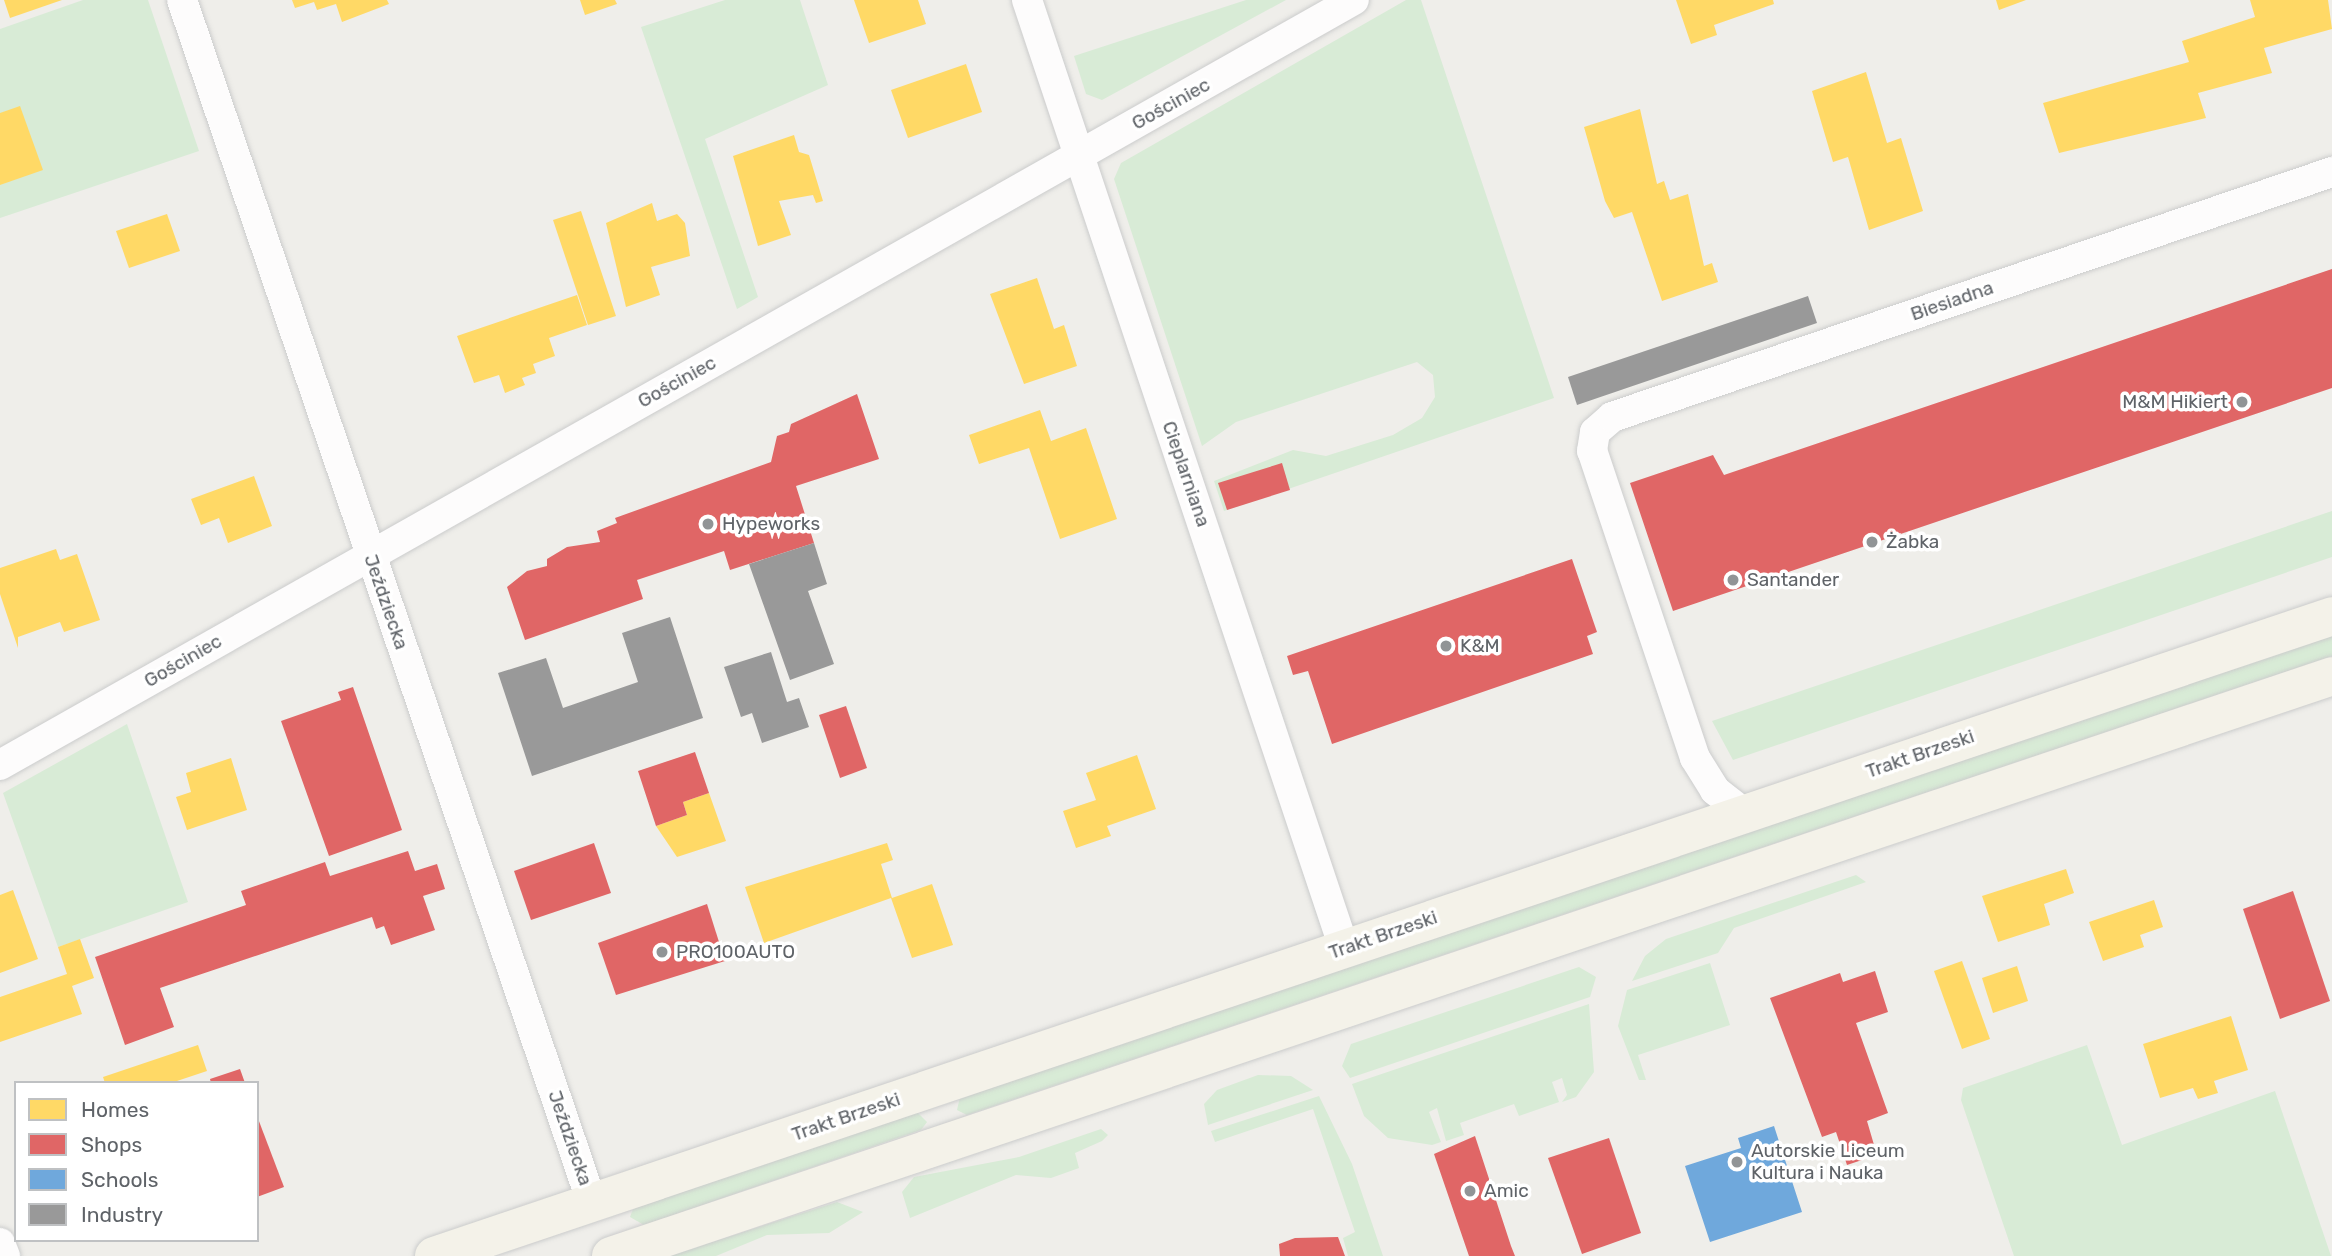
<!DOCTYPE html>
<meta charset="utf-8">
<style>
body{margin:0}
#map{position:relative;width:2332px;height:1256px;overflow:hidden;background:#efeeea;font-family:Rubik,sans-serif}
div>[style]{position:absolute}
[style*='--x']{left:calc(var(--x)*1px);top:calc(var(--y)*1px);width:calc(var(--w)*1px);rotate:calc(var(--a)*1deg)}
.green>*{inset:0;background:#d8ebd6}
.homes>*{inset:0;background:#ffd966}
.shops>*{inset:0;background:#e06666}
.schools>*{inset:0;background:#6fa8dc}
.industry>*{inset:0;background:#999}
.roads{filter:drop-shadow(0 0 2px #cbcccc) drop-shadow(0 0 2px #cbcccc)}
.minor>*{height:30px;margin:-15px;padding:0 15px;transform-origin:15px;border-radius:15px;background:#fdfcfc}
.primary>*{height:38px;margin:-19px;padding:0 19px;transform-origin:19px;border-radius:19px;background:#f4f2e9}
.dots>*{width:19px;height:19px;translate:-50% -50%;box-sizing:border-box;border:4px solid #fff;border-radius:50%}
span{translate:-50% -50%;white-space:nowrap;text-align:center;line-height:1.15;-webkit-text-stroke:7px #fff;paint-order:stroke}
.street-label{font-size:19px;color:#5f6368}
.poi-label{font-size:19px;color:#5f6368}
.right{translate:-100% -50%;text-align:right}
.left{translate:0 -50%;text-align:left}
.legend{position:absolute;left:14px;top:1081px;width:245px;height:161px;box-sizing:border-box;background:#fff;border:2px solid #bfc1c3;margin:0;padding:9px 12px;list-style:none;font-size:21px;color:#5f6368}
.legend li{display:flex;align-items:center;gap:14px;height:35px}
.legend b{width:35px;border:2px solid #bfc1c3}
</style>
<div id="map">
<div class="green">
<div style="clip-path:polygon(83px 0,148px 0,199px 151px,0 218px,0 29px)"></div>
<div style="clip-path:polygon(725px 0,800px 0,828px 85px,705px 139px,758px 297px,737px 309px,641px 27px)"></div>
<div style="clip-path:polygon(1246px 0,1286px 0,1102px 100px,1086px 94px,1074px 56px)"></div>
<div style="clip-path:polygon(1406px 0,1421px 0,1554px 398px,1224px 511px,1214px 481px,1293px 450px,1326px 456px,1393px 435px,1422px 418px,1435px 397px,1433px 375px,1417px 362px,1236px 422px,1202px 446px,1114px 179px,1121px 163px)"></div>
<div style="clip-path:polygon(2332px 511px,2332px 557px,1733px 760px,1712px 721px)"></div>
<div style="clip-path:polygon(2332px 634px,2332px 656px,967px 1115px,957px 1110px,960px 1097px)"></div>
<div style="clip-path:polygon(127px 724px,188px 902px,58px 947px,3px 793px)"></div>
<div style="clip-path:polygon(1856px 875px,1866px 882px,1734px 928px,1718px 953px,1632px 981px,1645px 956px,1666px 939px)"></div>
<div style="clip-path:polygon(1710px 963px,1730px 1025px,1638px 1055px,1646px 1080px,1639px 1080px,1618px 1026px,1627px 990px)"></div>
<div style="clip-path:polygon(1579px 967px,1596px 977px,1590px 997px,1350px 1078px,1342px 1066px,1351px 1044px)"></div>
<div style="clip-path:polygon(1589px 1004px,1594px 1072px,1576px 1097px,1562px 1102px,1567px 1095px,1562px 1078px,1552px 1082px,1559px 1102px,1519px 1116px,1514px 1104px,1460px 1123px,1464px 1135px,1446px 1141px,1437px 1108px,1429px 1112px,1441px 1142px,1432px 1145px,1388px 1138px,1364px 1116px,1352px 1084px)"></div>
<div style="clip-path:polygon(2087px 1045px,2122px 1145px,2275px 1091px,2331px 1256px,2014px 1256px,1961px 1100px,1963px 1088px)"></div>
<div style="clip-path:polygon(1258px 1075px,1291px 1076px,1313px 1090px,1208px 1125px,1204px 1104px,1217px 1090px)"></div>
<div style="clip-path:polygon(1319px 1096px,1352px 1164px,1383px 1256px,1348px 1256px,1343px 1238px,1355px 1232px,1313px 1109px,1215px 1142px,1211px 1131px)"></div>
<div style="clip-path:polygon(916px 1111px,927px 1122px,921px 1130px,644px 1225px,630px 1217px,633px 1209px)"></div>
<div style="clip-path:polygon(1101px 1129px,1108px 1135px,1102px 1141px,1075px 1153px,1079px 1168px,1051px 1178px,1016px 1175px,910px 1218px,902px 1192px,914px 1177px,1019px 1157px)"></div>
<div style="clip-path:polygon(837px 1202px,863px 1212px,829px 1233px,767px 1235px,716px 1256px,669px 1256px)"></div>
</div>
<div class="homes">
<div style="clip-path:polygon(4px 0,62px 0,10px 18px)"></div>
<div style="clip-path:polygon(292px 0,387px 0,389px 4px,342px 22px,336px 4px,317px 10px,314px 2px,295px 8px)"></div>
<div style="clip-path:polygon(580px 0,615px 0,617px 4px,585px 15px)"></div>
<div style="clip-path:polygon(854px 0,918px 0,926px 24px,869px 43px)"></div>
<div style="clip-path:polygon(1676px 0,1773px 0,1774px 4px,1714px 25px,1717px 35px,1691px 44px)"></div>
<div style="clip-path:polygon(1996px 0,2026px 0,1999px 10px)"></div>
<div style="clip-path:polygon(2250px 0,2328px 0,2332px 29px,2264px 48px,2272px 73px,2198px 93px,2206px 118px,2059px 153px,2043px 103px,2189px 62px,2182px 41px,2255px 17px)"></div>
<div style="clip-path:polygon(966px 64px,982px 112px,908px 138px,891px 90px)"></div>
<div style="clip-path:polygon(1866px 72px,1887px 143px,1901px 138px,1923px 211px,1869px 230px,1848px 157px,1833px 162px,1812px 91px)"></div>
<div style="clip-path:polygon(20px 106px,43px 170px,0 185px,0 113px)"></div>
<div style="clip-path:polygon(1640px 109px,1657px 184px,1664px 181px,1670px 200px,1688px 194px,1704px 266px,1712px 263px,1718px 282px,1662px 301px,1632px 212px,1614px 218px,1605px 201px,1584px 127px)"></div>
<div style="clip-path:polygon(794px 135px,799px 152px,809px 155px,823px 201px,816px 203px,813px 195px,779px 201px,791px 235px,758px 246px,733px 156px)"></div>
<div style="clip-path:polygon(652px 203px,657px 221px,677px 214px,685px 223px,690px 256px,651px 267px,660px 295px,626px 307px,606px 223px)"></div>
<div style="clip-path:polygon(581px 211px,616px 316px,588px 325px,553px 220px)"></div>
<div style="clip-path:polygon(167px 214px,180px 251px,129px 268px,116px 231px)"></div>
<div style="clip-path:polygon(1037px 278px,1054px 329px,1064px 325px,1077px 366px,1024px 384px,990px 294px)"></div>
<div style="clip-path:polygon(577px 295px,587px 325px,549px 338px,555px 356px,533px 364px,536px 373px,522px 378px,525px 385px,505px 393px,499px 375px,474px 383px,457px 336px)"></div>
<div style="clip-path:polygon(1040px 410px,1051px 441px,1086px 428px,1117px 519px,1060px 539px,1029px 448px,979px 464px,969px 435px)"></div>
<div style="clip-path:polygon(254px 476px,272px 526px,228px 543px,219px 518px,201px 525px,191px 499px)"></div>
<div style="clip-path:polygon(56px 549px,60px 560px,77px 554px,100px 620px,64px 632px,60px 622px,18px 637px,18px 648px,0 594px,0 568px)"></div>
<div style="clip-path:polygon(1137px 755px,1156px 809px,1107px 826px,1111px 836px,1076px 848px,1063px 811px,1096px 800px,1086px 773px)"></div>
<div style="clip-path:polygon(231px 758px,247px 810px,187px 830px,176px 797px,191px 792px,186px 773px)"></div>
<div style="clip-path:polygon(709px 793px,726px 841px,677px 857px,656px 826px,687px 815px,683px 802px)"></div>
<div style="clip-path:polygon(887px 843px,893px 860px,881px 864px,892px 898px,932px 884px,953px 945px,912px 958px,891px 898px,764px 943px,745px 887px)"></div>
<div style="clip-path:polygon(2066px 869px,2074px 893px,2044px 904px,2050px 925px,1998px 942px,1982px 896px)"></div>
<div style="clip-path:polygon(13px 890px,38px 959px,0 973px,0 895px)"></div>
<div style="clip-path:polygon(2154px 900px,2163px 927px,2140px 935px,2144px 947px,2103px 961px,2089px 922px)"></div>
<div style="clip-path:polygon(80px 939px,94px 978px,72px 986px,82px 1014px,0 1042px,0 997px,67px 974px,58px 947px)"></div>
<div style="clip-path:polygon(1962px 961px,1990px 1039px,1962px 1049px,1934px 971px)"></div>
<div style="clip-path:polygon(2017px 966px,2028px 1001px,1993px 1013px,1982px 978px)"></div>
<div style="clip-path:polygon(2231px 1016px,2248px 1070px,2214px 1081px,2218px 1093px,2198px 1099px,2193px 1088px,2160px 1098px,2143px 1044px)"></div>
<div style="clip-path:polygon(198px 1045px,207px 1071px,171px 1083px,105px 1083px,103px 1077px)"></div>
</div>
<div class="shops">
<div style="clip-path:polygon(2332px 269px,2332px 388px,1673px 611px,1630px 483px,1713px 455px,1724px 475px)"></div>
<div style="clip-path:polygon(857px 394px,879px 459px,796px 486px,814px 543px,730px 570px,724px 551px,637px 580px,643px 599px,525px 640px,507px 587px,527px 571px,547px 566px,547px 559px,567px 547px,600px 542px,597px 531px,617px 523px,615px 518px,771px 462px,777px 436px,789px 432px,791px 424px)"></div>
<div style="clip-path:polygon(1282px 463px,1290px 490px,1227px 510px,1218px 483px)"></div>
<div style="clip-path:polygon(1572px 559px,1597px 632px,1587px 636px,1593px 654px,1332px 744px,1308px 671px,1293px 675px,1287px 656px)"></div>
<div style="clip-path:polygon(353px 687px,402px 830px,329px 856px,281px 721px,341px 700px,338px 692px)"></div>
<div style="clip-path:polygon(846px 706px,867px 768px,840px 778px,819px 715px)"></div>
<div style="clip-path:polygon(695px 752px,709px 793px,683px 802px,687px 815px,656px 826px,638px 771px)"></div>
<div style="clip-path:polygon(594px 843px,611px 893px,531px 920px,514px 871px)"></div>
<div style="clip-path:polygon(408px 851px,415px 871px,437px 864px,445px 889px,423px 896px,435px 930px,391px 945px,384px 926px,376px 929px,372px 917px,160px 988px,174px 1027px,125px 1045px,95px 957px,246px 905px,241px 891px,325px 862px,330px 876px)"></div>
<div style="clip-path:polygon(2293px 891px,2330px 1001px,2280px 1019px,2243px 909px)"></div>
<div style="clip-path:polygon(707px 904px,725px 961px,616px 995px,598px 943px)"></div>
<div style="clip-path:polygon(1875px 971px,1888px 1012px,1856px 1023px,1888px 1113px,1867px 1121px,1877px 1155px,1847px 1165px,1836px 1132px,1822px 1137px,1770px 998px,1840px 973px,1843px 982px)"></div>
<div style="clip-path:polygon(240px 1069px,245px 1083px,211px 1083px,210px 1079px)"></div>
<div style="clip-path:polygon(257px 1116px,284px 1187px,257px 1197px)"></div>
<div style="clip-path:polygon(1475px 1136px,1511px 1246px,1515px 1256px,1469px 1256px,1434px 1154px)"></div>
<div style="clip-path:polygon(1609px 1138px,1641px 1233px,1582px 1254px,1548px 1158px)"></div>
<div style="clip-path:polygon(1338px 1237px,1345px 1256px,1280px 1256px,1279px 1244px,1295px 1238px)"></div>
</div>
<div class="schools">
<div style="clip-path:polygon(1774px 1126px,1802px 1212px,1710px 1242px,1685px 1166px,1741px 1148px,1738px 1138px)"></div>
</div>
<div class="industry">
<div style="clip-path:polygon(1808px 296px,1817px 323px,1577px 405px,1568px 377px)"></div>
<div style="clip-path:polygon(814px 543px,827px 584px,808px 591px,834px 664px,790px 680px,749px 564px)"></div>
<div style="clip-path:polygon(670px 617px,703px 718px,532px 776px,498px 673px,546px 658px,563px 708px,638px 682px,622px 633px)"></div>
<div style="clip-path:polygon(771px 652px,787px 702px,799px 698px,809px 727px,762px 743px,752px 713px,741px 717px,724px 667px)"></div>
</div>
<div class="roads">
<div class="minor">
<div style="--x:182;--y:0;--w:1271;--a:71.18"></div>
<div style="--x:1027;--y:0;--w:1000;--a:71.51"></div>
<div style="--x:0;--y:765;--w:1555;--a:-29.47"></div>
<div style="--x:1744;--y:813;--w:37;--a:-142"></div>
<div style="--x:1715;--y:790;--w:38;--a:-122"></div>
<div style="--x:1695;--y:758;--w:324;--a:-108.5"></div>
<div style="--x:1592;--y:451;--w:19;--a:-81"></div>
<div style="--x:1595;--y:432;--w:23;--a:-41"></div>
<div style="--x:1612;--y:417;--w:761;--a:-18.79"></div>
<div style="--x:0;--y:1243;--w:14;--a:69"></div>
</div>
<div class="primary">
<div style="--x:434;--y:1256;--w:2003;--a:-18.63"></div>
<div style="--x:611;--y:1256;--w:1816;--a:-18.62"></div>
</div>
</div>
<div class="dots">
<div style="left:2242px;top:402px;background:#919496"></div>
<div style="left:708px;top:524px;background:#919496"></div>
<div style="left:1872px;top:542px;background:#919496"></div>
<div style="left:1733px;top:580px;background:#919496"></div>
<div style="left:1446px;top:646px;background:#919496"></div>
<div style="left:662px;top:952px;background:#919496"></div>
<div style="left:1737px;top:1162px;background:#919496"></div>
<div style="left:1470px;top:1191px;background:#919496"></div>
</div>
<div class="street-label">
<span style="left:1171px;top:104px;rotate:-29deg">Gościniec</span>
<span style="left:1952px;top:301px;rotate:-19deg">Biesiadna</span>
<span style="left:677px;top:382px;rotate:-29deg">Gościniec</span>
<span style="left:1186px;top:474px;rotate:71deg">Cieplarniana</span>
<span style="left:386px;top:602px;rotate:71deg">Jeździecka</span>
<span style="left:183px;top:661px;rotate:-30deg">Gościniec</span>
<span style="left:1920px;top:754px;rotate:-19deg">Trakt Brzeski</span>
<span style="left:1383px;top:935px;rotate:-19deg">Trakt Brzeski</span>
<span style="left:846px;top:1117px;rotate:-19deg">Trakt Brzeski</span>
<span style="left:570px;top:1138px;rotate:71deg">Jeździecka</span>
</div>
<div class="poi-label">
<span class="right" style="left:2228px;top:402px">M&amp;M Hikiert</span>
<span class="left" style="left:722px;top:524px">Hypeworks</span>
<span class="left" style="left:1886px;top:542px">Żabka</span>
<span class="left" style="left:1747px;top:580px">Santander</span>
<span class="left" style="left:1460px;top:646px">K&amp;M</span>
<span class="left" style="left:676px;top:952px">PRO100AUTO</span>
<span class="left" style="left:1751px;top:1162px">Autorskie Liceum<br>Kultura i Nauka</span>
<span class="left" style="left:1484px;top:1191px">Amic</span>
</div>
<ul class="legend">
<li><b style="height:19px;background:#ffd966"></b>Homes</li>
<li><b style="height:19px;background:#e06666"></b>Shops</li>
<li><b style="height:19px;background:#6fa8dc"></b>Schools</li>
<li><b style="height:19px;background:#999"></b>Industry</li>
</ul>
</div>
